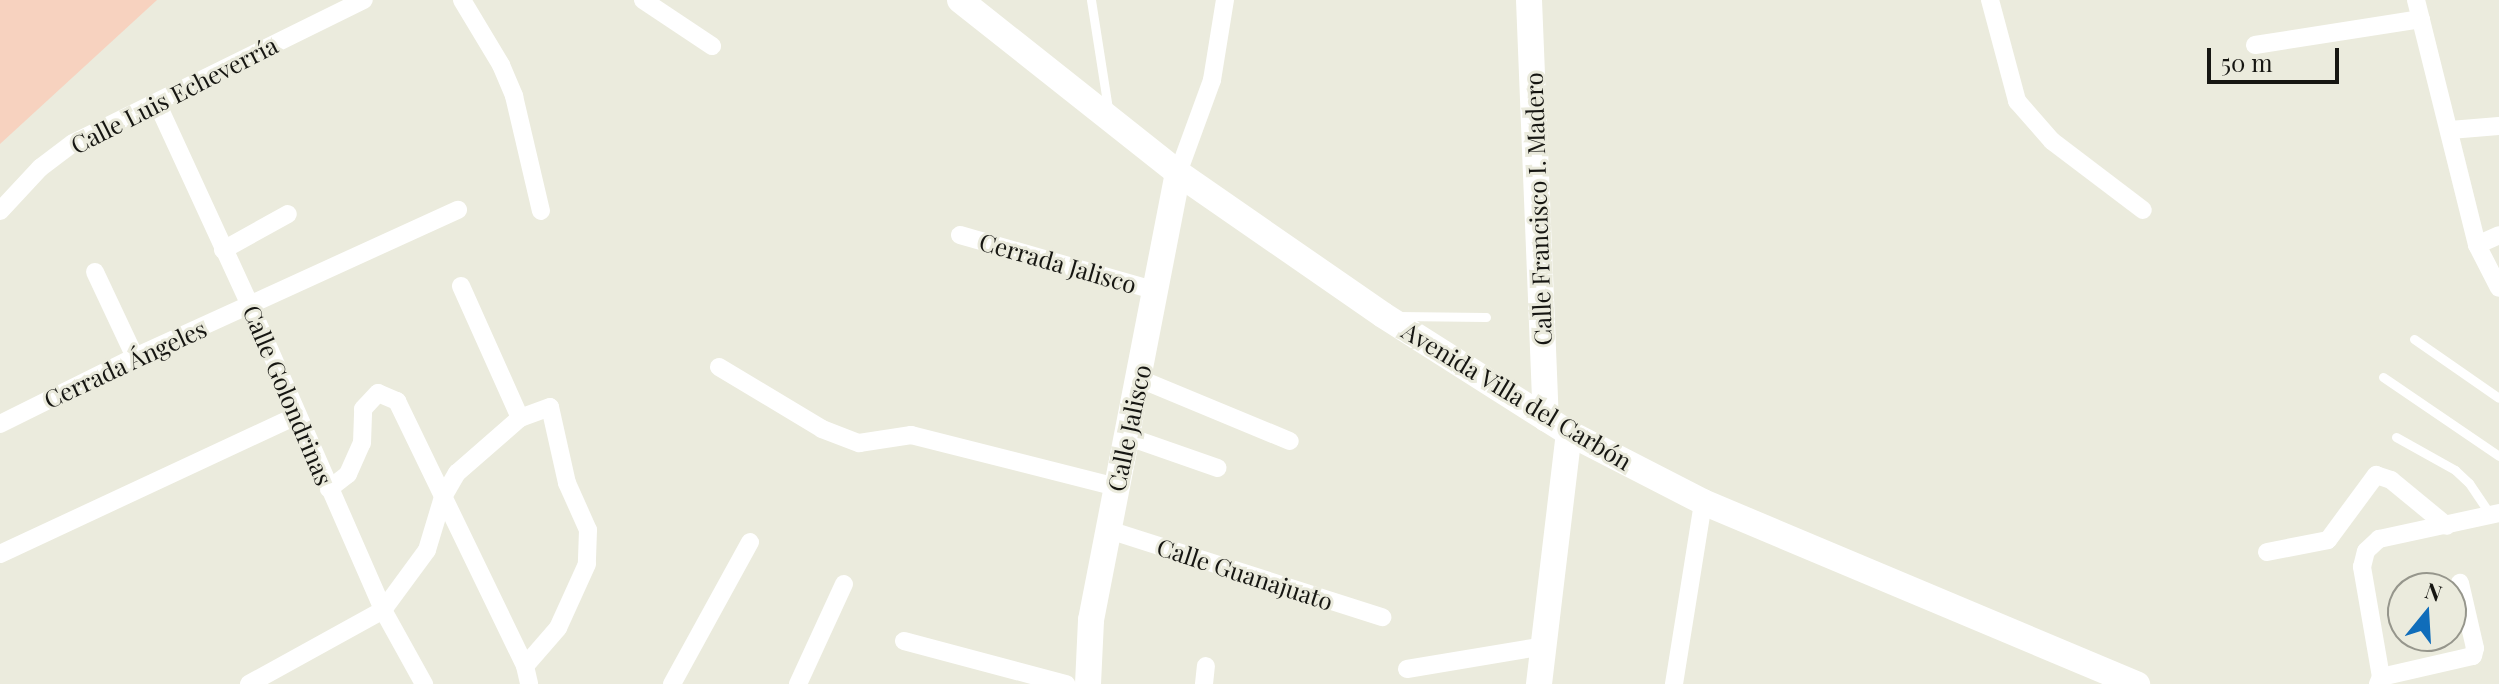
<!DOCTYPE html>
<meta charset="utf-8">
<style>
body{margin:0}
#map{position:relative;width:2499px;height:684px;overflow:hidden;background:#ebebdd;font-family:"Playfair Display",serif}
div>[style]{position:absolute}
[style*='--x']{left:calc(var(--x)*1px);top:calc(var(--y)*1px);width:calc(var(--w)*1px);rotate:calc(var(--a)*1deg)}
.green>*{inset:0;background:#f7d2bf}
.lane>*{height:9px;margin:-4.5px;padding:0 4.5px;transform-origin:4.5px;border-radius:4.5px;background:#fff}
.street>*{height:18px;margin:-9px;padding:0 9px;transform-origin:9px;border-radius:9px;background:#fff}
.secondary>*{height:26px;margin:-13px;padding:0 13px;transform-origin:13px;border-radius:13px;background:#fff}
span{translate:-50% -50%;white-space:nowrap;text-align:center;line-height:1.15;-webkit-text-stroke:6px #ebebdd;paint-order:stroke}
.street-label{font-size:24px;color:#161612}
.north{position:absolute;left:2387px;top:572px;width:80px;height:80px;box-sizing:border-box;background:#ebebdd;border:2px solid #96968c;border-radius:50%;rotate:18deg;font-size:22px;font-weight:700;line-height:32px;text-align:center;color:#161612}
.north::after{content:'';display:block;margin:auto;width:28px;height:36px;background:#106dba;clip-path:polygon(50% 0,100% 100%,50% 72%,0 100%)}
.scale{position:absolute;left:2207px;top:48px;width:132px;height:36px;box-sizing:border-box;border:4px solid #161612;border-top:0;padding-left:10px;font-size:24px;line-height:28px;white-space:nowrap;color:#161612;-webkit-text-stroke:6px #ebebdd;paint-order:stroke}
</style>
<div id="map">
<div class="green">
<div style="clip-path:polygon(0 0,157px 0,0 144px)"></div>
</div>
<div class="lane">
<div style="--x:1091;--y:0;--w:110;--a:81.1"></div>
<div style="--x:1398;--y:316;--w:88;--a:0.7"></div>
<div style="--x:2414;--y:339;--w:103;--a:34.8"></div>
<div style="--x:2383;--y:377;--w:140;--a:34.3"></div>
<div style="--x:2396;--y:437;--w:68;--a:29.2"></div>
<div style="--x:2455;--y:470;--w:19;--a:43"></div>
<div style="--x:2469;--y:483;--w:40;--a:56"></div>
</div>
<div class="street">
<div style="--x:462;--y:0;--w:76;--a:59"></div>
<div style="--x:501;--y:65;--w:34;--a:67"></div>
<div style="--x:514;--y:96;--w:118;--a:76.8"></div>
<div style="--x:643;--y:0;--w:83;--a:33.7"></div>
<div style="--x:1990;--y:0;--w:105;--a:75"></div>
<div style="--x:2017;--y:101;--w:53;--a:48.8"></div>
<div style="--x:2052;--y:141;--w:114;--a:37.2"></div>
<div style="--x:2416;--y:0;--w:252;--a:76"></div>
<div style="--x:2477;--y:245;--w:48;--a:62.9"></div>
<div style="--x:2255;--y:45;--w:168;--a:-8.9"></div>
<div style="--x:157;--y:103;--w:222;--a:65.3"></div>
<div style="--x:250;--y:305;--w:333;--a:66.4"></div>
<div style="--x:383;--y:610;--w:85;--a:61"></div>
<div style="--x:2450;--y:130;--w:49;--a:-4.7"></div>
<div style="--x:1178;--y:173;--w:99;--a:-69.9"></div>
<div style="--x:1212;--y:80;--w:81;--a:-80.8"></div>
<div style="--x:0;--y:211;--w:59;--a:-47.1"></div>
<div style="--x:40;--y:168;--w:41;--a:-37.1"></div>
<div style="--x:73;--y:143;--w:324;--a:-26.2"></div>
<div style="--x:960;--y:235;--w:205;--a:15.9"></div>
<div style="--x:2477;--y:245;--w:24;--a:-24"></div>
<div style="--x:223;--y:250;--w:74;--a:-29"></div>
<div style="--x:95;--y:272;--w:94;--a:64.8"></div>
<div style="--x:461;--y:286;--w:145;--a:65.9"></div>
<div style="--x:520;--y:418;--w:32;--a:-20"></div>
<div style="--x:550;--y:407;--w:78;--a:77.4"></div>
<div style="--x:567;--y:483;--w:51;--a:65.9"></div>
<div style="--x:588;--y:530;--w:34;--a:92"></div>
<div style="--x:587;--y:564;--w:70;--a:114.4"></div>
<div style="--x:558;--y:628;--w:50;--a:131"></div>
<div style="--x:719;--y:367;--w:120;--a:31"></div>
<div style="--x:822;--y:429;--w:40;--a:21"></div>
<div style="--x:859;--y:443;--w:53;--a:-8.7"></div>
<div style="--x:911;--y:435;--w:212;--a:14.2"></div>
<div style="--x:1140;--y:379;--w:162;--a:22.5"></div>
<div style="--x:0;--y:424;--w:151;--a:-26.4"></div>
<div style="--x:135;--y:357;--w:355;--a:-24.5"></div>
<div style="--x:1126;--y:436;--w:97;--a:19.2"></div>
<div style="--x:329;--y:489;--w:24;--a:-38"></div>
<div style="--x:348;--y:474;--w:34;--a:-66"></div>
<div style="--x:362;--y:443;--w:34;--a:-88"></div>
<div style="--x:363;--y:409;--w:22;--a:-47"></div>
<div style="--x:378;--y:393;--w:21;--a:23"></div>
<div style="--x:397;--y:401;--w:294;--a:64.2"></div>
<div style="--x:525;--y:666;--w:18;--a:77"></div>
<div style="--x:1109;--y:530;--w:287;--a:17.7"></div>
<div style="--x:2267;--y:552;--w:62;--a:-11.1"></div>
<div style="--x:2328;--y:540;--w:81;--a:-53.6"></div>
<div style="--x:2376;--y:475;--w:16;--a:18"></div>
<div style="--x:2391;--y:480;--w:72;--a:39.4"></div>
<div style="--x:0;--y:554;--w:327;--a:-25"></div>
<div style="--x:904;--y:641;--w:168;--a:14.9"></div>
<div style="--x:1407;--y:669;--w:139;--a:-9.5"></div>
<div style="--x:2381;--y:677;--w:94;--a:-12.9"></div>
<div style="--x:2473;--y:656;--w:8;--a:-76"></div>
<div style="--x:2475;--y:648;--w:67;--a:-103"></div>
<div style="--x:249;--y:684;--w:153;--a:-28.9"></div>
<div style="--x:383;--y:610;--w:74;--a:-53.7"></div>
<div style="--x:427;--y:550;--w:55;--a:-73.2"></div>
<div style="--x:443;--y:497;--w:28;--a:-60"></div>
<div style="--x:457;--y:473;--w:84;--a:-41.1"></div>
<div style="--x:672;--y:684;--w:162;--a:-61.2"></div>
<div style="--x:798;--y:684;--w:110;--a:-65.3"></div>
<div style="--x:1204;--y:684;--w:18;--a:-84"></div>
<div style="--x:1674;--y:684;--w:184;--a:-80.9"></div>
<div style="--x:2378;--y:684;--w:8;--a:-67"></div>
<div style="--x:2381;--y:677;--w:112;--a:-99.8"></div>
<div style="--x:2362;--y:567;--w:16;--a:-76"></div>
<div style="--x:2366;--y:551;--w:18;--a:-43"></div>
<div style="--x:2379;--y:539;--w:123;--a:-12.2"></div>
</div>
<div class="secondary">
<div style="--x:960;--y:0;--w:278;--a:38.4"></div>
<div style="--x:1178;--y:173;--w:249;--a:34.7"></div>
<div style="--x:1383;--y:315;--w:220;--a:32.4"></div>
<div style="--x:1569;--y:433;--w:151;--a:27.2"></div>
<div style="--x:1703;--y:502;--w:471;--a:22.8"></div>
<div style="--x:1529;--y:0;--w:419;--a:87.7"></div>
<div style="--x:1088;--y:684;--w:64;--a:-87.3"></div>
<div style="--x:1091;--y:620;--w:455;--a:-79"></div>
<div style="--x:1539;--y:684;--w:253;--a:-83.2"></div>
</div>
<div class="street-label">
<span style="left:174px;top:95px;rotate:-27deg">Calle Luis Echeverría</span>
<span style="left:1538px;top:209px;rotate:-92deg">Calle Francisco I. Madero</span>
<span style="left:1058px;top:263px;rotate:16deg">Cerrada Jalisco</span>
<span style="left:125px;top:364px;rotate:-25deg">Cerrada Ángeles</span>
<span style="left:288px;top:395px;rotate:67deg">Calle Golondrinas</span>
<span style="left:1517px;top:396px;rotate:31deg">Avenida Villa del Carbón</span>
<span style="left:1129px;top:428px;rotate:-78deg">Calle Jalisco</span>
<span style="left:1245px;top:574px;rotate:18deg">Calle Guanajuato</span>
</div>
<div class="north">N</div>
<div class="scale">50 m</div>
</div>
